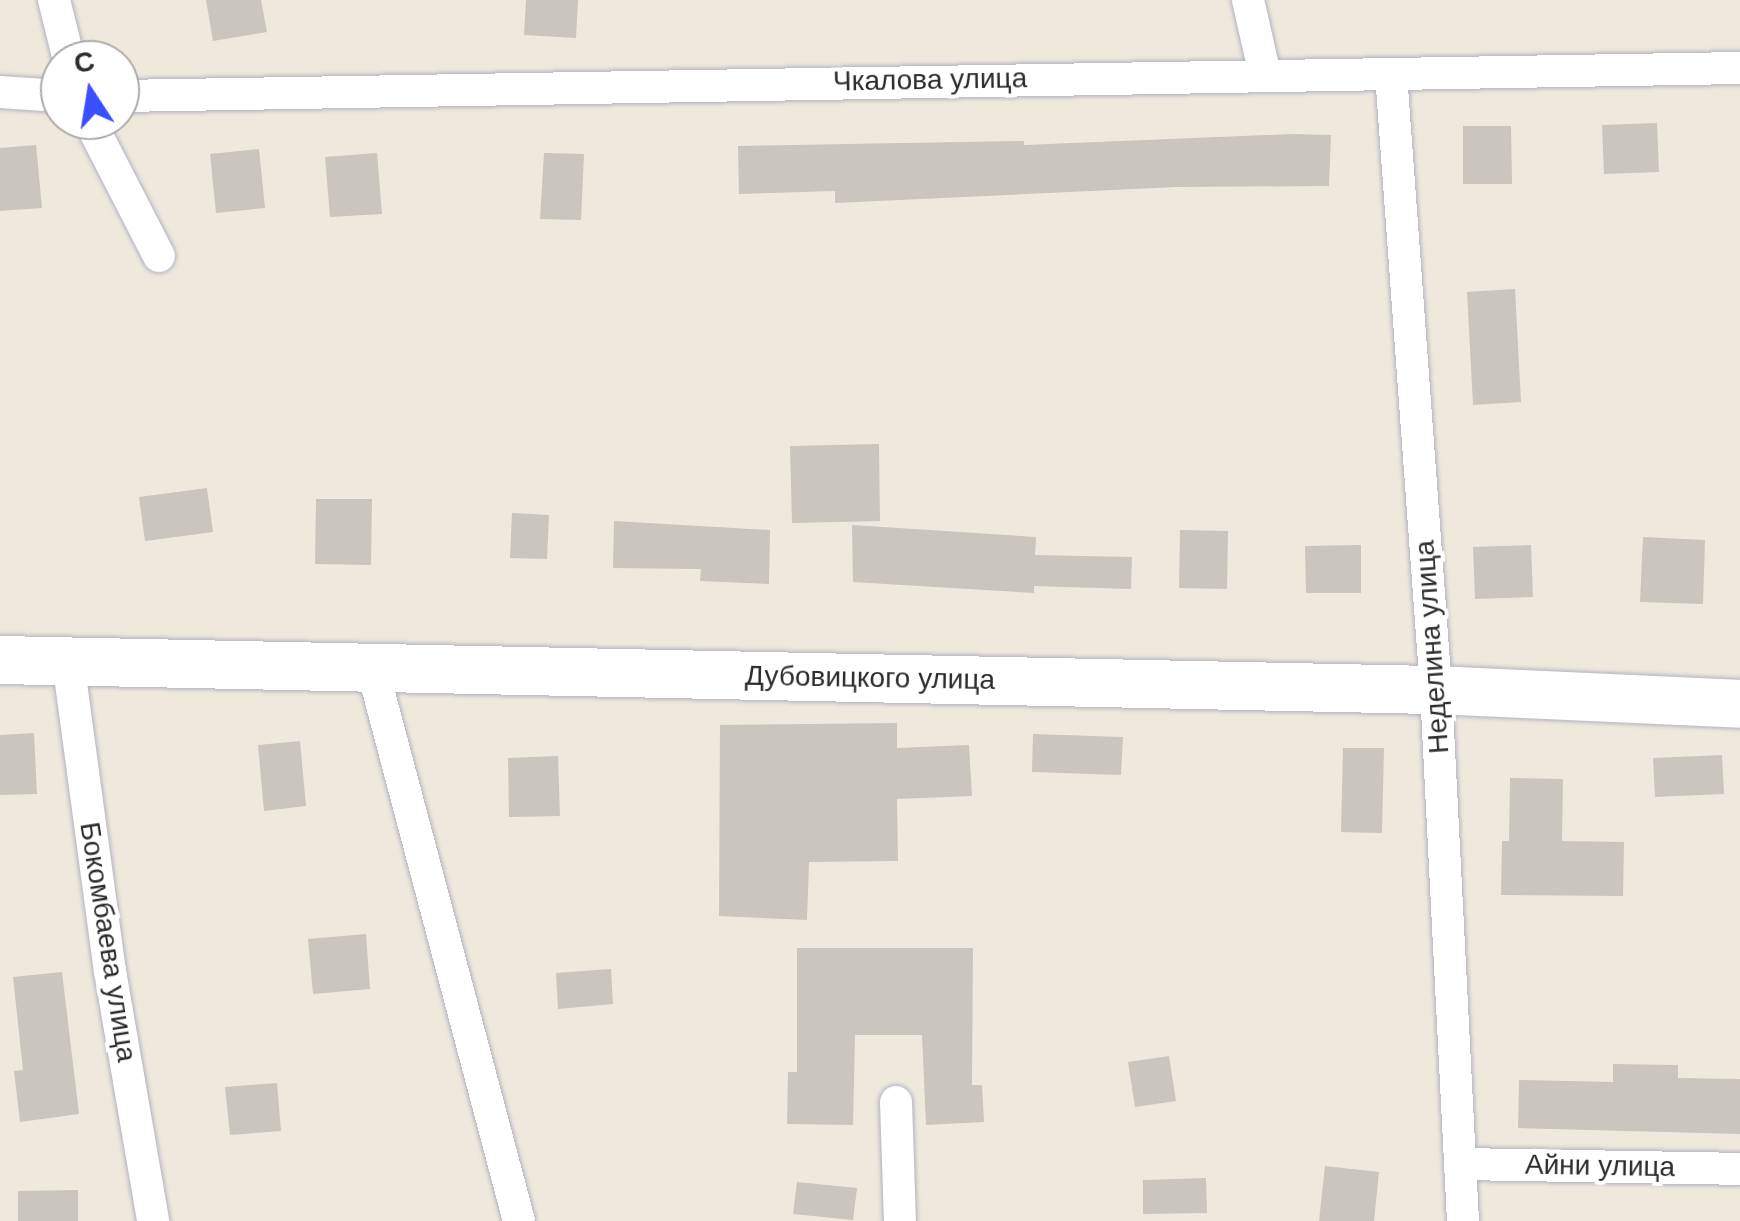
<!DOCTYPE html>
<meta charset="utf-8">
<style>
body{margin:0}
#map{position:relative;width:1740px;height:1221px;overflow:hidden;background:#efe9dd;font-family:Helvetica,sans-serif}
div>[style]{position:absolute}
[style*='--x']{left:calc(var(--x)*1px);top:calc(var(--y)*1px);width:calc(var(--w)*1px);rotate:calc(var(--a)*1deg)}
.building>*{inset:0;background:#cac5bd}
.roads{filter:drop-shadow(0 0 2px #b1b2c1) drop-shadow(0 0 2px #b1b2c1)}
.street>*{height:32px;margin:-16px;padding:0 16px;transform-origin:16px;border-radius:16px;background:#fff}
.secondary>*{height:48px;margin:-24px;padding:0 24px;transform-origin:24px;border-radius:24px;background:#fff}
span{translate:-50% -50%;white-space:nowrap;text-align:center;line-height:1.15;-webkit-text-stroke:8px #fff;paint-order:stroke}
.street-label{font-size:28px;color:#2c2c2c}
.north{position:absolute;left:40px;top:40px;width:100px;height:100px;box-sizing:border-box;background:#fff;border:2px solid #ababab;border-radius:50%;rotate:348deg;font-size:28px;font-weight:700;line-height:40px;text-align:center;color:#2c2c2c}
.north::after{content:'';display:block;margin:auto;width:35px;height:45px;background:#3a50ff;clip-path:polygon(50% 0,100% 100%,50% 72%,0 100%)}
</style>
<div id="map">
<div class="building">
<div style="clip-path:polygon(206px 0,261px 0,267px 32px,213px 41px)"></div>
<div style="clip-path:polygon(526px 0,578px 0,576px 38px,524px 35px)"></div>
<div style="clip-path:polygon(1657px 123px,1659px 172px,1604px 174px,1602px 125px)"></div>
<div style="clip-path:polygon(1463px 126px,1511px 126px,1512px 184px,1463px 184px)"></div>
<div style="clip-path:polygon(1292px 134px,1331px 135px,1329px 186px,1176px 187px,835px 203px,835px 191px,739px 194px,738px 146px,1024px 141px,1024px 145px)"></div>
<div style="clip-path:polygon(36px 145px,42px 208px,0 211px,0 148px)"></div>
<div style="clip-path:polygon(259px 149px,265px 208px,216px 213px,210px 154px)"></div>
<div style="clip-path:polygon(377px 153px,382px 214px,330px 217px,325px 157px)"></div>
<div style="clip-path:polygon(544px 153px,584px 154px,581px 220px,540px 219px)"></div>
<div style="clip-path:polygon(1515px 289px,1521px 402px,1473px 405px,1467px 292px)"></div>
<div style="clip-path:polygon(879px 444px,880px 521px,792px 523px,790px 446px)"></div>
<div style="clip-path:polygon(207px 488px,213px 532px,145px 541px,139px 497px)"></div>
<div style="clip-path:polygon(316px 499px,372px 499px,371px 565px,315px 564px)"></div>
<div style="clip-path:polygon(512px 513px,549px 515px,547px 559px,510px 558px)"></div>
<div style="clip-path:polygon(614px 521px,770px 530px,769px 584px,700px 581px,701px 569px,613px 568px)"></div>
<div style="clip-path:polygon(852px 525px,1036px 537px,1035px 555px,1132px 557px,1131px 589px,1034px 586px,1034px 593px,853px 582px)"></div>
<div style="clip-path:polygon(1180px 530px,1228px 531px,1227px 589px,1179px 588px)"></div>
<div style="clip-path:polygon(1643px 537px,1705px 540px,1703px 604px,1640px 602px)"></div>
<div style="clip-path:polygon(1361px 545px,1361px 593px,1306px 593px,1305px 546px)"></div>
<div style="clip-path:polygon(1531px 545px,1533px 597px,1475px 599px,1473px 547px)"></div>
<div style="clip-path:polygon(897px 723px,897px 748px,969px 745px,972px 796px,897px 799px,898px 861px,809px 862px,807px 920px,719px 916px,720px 725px)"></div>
<div style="clip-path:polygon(34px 733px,37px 794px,0 795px,0 735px)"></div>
<div style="clip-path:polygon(1033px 734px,1123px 737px,1121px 775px,1032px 772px)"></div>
<div style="clip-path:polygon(300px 741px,306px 806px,264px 811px,258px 745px)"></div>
<div style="clip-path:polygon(1343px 748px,1384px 748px,1382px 833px,1341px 832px)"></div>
<div style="clip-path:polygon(1722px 755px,1724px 794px,1655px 797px,1653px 758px)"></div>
<div style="clip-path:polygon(558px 756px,560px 816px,509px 817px,508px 758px)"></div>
<div style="clip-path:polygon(1510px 778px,1563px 779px,1562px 841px,1624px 842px,1623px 896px,1501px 895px,1502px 841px,1509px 841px)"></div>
<div style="clip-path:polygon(366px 934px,370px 989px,313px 994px,308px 939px)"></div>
<div style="clip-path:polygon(797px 948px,973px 948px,972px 1085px,982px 1085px,984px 1122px,926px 1125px,922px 1035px,855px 1035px,853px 1125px,787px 1124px,788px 1072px,797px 1072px)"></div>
<div style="clip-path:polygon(611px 969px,613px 1004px,558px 1009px,556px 973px)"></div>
<div style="clip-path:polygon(62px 972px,79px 1114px,20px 1122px,14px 1071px,23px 1070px,13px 977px)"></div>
<div style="clip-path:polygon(1169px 1056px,1176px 1101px,1135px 1107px,1128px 1062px)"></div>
<div style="clip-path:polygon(1613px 1064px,1678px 1065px,1678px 1078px,1740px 1079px,1740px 1134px,1518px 1128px,1519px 1080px,1613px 1082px)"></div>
<div style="clip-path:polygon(277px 1083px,281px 1131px,230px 1135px,225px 1087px)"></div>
<div style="clip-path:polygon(1325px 1166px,1379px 1172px,1374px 1221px,1319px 1221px)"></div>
<div style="clip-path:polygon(1206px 1178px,1207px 1213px,1143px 1214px,1143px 1180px)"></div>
<div style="clip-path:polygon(797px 1182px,857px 1188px,853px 1220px,793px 1214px)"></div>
<div style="clip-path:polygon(78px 1190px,78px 1221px,18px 1221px,18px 1191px)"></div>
</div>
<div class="roads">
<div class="street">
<div style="--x:54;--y:0;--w:62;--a:76"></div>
<div style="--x:1248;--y:0;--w:77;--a:77.2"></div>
<div style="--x:1391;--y:74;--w:618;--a:85.82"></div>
<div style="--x:1436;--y:690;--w:532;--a:87.09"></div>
<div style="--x:0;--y:92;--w:60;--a:3.8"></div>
<div style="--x:120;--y:96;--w:1620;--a:-0.99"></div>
<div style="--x:89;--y:120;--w:153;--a:62.8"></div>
<div style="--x:68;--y:661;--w:313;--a:82.3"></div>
<div style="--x:110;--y:971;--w:254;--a:80.2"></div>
<div style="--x:372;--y:667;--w:573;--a:75.14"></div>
<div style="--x:896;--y:1102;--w:119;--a:88.1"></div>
<div style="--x:1461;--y:1164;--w:279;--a:1"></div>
</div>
<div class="secondary">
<div style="--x:0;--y:660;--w:1436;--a:1.2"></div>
<div style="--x:1436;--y:690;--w:304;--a:2.6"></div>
</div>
</div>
<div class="street-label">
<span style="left:930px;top:80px;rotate:-1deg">Чкалова улица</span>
<span style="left:1432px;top:647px;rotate:-94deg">Неделина улица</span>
<span style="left:870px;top:678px;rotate:1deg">Дубовицкого улица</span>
<span style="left:108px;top:942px;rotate:81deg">Бокомбаева улица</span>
<span style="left:1600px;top:1166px;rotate:1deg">Айни улица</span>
</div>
<div class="north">С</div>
</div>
